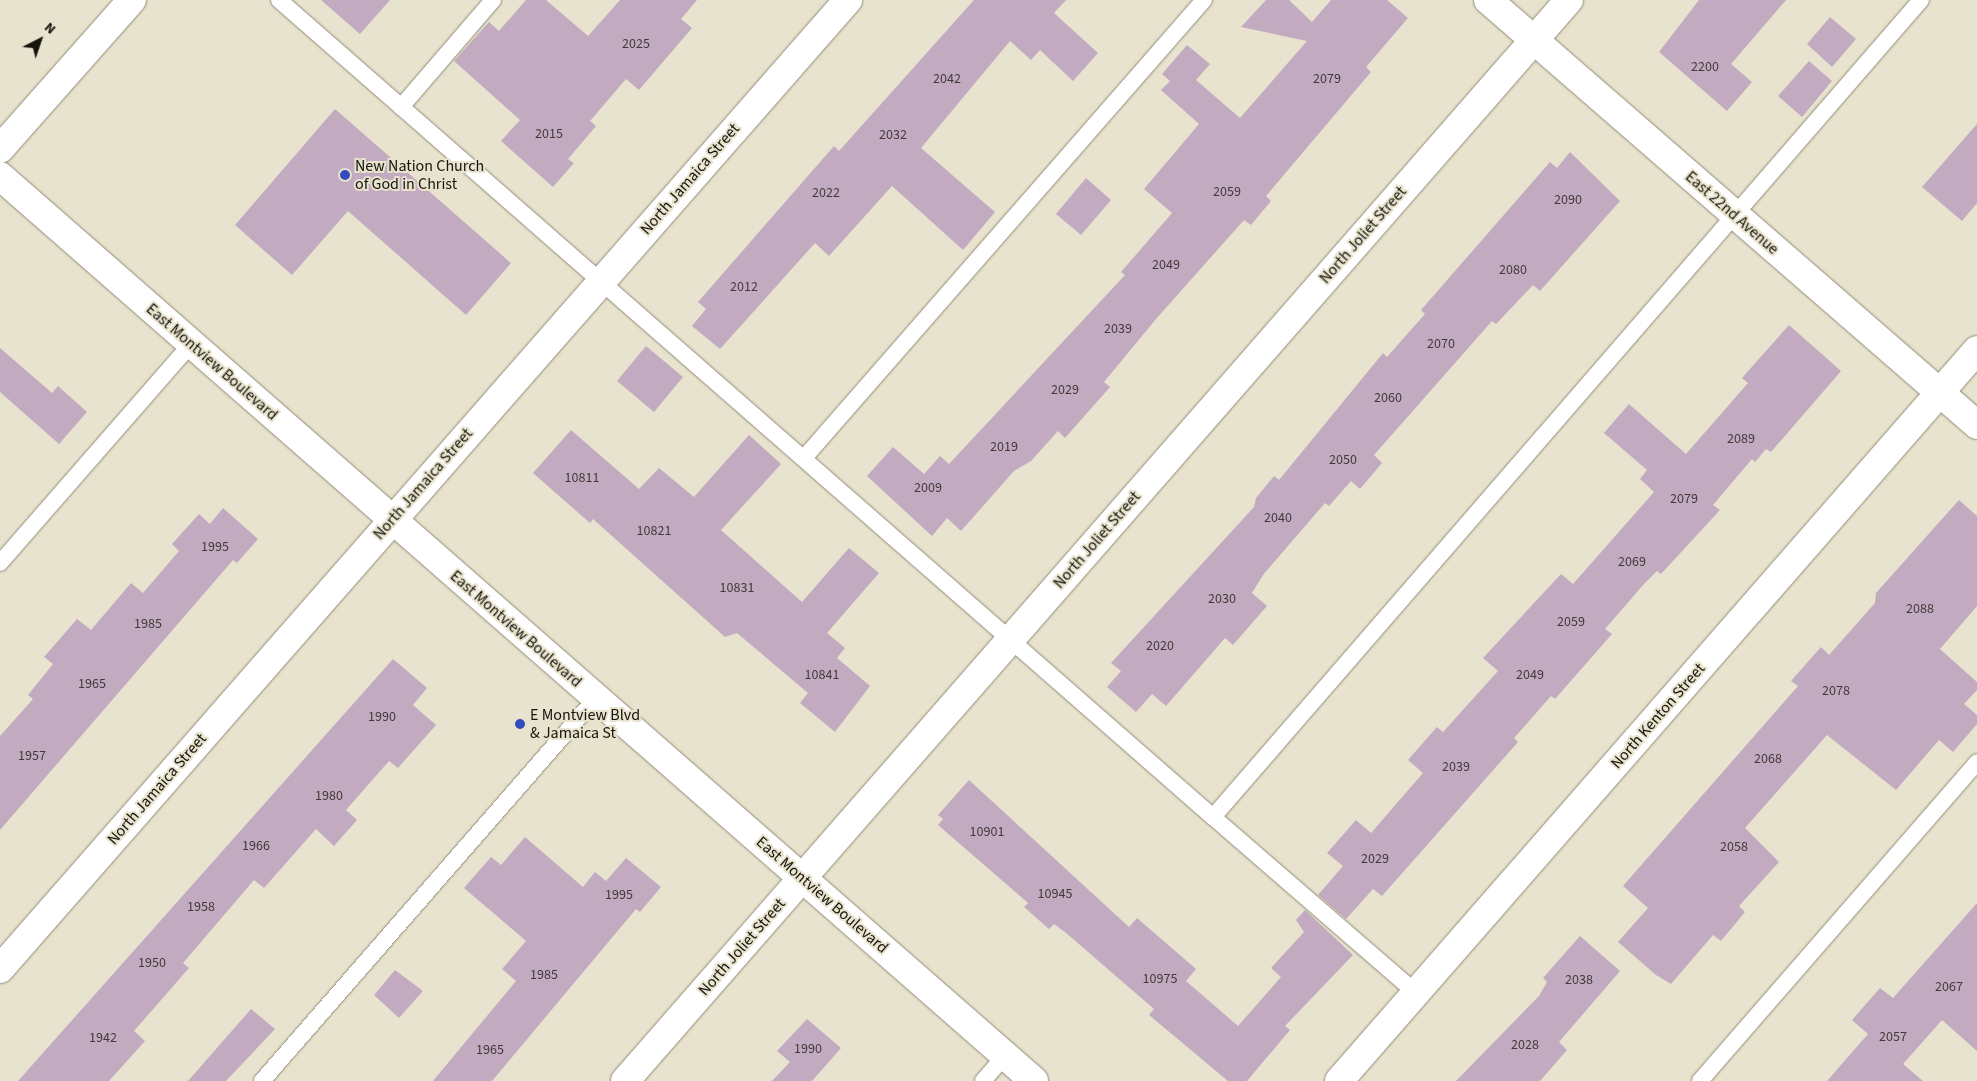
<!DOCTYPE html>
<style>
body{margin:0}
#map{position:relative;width:1977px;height:1081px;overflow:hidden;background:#e8e3ce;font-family:"Source Sans 3",sans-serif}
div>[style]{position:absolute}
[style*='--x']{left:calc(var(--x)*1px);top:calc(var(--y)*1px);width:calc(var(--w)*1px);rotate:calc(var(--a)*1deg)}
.building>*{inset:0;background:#c2aac1}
.roads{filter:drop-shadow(0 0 1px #928c79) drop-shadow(0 0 1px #928c79)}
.lane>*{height:16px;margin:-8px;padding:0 8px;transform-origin:8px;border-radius:8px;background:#fff}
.street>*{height:28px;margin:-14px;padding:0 14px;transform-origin:14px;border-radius:14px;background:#fff}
.secondary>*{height:28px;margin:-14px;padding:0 14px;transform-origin:14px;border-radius:14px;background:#fff}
.dots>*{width:14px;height:14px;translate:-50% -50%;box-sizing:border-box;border:2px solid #e8e3ce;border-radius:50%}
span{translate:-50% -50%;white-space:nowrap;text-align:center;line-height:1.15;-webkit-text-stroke:4px #e8e3ce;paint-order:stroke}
.number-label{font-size:14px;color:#413a39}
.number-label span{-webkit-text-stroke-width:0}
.poi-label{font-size:16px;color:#16140c}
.left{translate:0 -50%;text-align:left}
.street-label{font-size:16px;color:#16140c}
.north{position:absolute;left:15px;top:15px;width:50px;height:50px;-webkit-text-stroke:4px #e8e3ce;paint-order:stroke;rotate:41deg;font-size:14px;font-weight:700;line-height:20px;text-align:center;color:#16140c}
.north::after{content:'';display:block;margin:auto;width:18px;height:22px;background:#16140c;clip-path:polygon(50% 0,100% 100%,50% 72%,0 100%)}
</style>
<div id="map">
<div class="building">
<div style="clip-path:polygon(321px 0,390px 0,360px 34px)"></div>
<div style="clip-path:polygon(526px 0,546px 0,588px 36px,620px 0,697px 0,681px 19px,692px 28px,639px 90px,626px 79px,590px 121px,596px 126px,568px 159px,574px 163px,553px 187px,501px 141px,520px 120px,454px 61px,489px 22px,499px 31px)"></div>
<div style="clip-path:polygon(974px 0,1066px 0,1054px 13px,1098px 53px,1073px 81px,1040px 50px,1031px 60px,1010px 41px,921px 148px,995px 212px,963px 250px,892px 186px,829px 256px,815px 243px,720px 349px,692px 326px,706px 309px,698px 302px,834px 146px,839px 151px)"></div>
<div style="clip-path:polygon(1266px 0,1289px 0,1312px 22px,1331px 0,1387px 0,1408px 18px,1366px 67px,1371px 72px,1266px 196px,1271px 201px,1251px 225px,1244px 220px,1156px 319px,1104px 382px,1110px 387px,1065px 438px,1058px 431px,1031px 461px,1014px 471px,961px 531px,947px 518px,932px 536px,867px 476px,893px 447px,924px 474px,940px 456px,949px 464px,1125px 275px,1121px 272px,1172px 213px,1144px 189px,1199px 124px,1161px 90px,1170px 81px,1162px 74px,1187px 45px,1210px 64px,1196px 80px,1240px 118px,1307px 41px,1241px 27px)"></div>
<div style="clip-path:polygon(1699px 0,1786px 0,1731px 64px,1752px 82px,1727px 111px,1659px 52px)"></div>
<div style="clip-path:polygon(1830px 17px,1856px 39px,1832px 67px,1807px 44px)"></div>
<div style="clip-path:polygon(1809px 61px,1832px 81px,1802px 117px,1778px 96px)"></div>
<div style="clip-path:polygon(335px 109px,511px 263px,466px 315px,348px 211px,292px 275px,235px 225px)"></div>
<div style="clip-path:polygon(1977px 124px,1977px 203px,1962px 221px,1922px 187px)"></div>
<div style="clip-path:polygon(1570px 152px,1620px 201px,1540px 291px,1533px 285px,1496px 324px,1492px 321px,1374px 455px,1382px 463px,1360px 489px,1351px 481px,1329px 506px,1325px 503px,1263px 575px,1252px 593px,1267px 606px,1233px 645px,1225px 638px,1166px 706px,1152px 694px,1136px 712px,1107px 687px,1121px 671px,1111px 663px,1254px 507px,1256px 498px,1274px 476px,1279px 480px,1383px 353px,1387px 357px,1425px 314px,1421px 310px,1550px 162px,1557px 168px)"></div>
<div style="clip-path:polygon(1086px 178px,1111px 200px,1081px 235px,1056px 214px)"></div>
<div style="clip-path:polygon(1789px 325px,1841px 371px,1771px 452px,1766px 449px,1755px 462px,1752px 459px,1713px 505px,1720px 510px,1661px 574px,1657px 571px,1644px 584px,1605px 629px,1612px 634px,1555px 699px,1551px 696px,1514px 738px,1518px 742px,1382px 896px,1373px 889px,1346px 919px,1318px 895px,1343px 866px,1327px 853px,1356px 820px,1371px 833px,1423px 773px,1408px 760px,1437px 727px,1443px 732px,1498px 671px,1483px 658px,1561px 574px,1573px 584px,1654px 492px,1640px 479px,1647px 470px,1604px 433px,1629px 404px,1686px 454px,1748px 383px,1742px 378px)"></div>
<div style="clip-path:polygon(646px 346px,683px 377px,654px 412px,617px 381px)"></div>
<div style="clip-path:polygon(0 348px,52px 393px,58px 386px,87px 412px,59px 444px,0 392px)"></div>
<div style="clip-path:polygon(571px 430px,639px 489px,659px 468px,694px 497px,749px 435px,781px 464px,721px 530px,802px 602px,849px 548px,879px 573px,827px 633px,845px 648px,837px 658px,870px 686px,835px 732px,800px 703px,808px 693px,737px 633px,725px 637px,593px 519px,590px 523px,533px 473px)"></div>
<div style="clip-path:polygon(1959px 500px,1977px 516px,1977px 606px,1940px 649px,1977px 682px,1977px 690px,1964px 704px,1977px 715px,1977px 724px,1953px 752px,1939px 740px,1896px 790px,1827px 735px,1745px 828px,1779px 862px,1739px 906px,1745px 912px,1721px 941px,1713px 935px,1671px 984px,1656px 975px,1618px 942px,1648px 908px,1623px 886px,1798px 686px,1791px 681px,1821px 647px,1829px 655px,1875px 603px,1876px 593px)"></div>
<div style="clip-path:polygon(223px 508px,258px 539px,237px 563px,233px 560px,0 830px,0 736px,33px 699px,28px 695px,53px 664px,44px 657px,77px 619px,91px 630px,131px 583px,143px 593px,179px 551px,172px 544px,199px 514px,210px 524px)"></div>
<div style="clip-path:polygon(393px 659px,427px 688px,413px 705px,436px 725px,398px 768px,389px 761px,346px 810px,357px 820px,334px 846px,316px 829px,264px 888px,254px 880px,183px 963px,189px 968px,134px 1031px,145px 1041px,109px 1081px,18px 1081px)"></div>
<div style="clip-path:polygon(969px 780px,1129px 927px,1137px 918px,1196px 969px,1186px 981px,1238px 1026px,1281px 977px,1271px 968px,1304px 932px,1296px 920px,1305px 910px,1353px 955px,1285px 1026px,1290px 1030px,1247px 1081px,1228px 1081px,1149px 1015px,1154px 1009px,1065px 932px,1054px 924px,1049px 929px,1024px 907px,1028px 903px,938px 825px,943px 819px,938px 815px)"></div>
<div style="clip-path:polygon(525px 837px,583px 887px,595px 872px,606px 881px,626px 858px,661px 887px,640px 912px,636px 909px,492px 1081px,433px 1081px,516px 981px,502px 969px,526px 941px,464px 888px,491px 857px,501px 865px)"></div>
<div style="clip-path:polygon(1977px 903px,1977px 1051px,1942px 1020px,1903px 1064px,1923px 1081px,1827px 1081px,1868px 1034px,1852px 1020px,1880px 988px,1893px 998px)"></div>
<div style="clip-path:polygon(1580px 936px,1620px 971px,1559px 1042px,1567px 1050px,1540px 1081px,1456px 1081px,1539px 996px,1547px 982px,1543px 978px)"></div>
<div style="clip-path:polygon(395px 970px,423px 991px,399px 1018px,374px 995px)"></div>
<div style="clip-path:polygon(251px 1009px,275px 1029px,226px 1081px,188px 1081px)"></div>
<div style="clip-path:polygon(807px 1019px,841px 1048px,812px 1081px,772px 1081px,790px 1062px,777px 1051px)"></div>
</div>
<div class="roads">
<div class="lane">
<div style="--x:279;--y:0;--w:1241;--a:41.18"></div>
<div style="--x:1213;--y:817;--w:1081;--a:-49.09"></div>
<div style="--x:401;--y:107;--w:141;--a:-49.3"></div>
<div style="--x:804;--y:458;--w:608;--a:-48.87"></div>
<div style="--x:0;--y:563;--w:291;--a:-48.9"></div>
<div style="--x:1213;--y:817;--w:269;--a:40.9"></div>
<div style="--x:262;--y:1081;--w:508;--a:-48.91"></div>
<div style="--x:983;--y:1081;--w:33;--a:-49"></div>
<div style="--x:1700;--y:1081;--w:422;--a:-49"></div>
</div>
<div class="street">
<div style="--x:1488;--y:0;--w:648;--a:40.99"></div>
<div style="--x:0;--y:149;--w:199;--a:-48.5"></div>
<div style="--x:0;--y:969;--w:1288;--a:-48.81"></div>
<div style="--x:625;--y:1081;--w:1435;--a:-48.87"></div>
<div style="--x:1339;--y:1081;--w:970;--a:-48.89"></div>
</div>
<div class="secondary">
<div style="--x:0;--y:176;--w:1374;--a:41.19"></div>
</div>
</div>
<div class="dots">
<div style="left:345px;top:175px;background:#354bbd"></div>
<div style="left:520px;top:724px;background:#354bbd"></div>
</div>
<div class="number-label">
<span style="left:636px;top:44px">2025</span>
<span style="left:1705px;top:67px">2200</span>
<span style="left:947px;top:79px">2042</span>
<span style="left:1327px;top:79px">2079</span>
<span style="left:549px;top:134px">2015</span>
<span style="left:893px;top:135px">2032</span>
<span style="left:1227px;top:192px">2059</span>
<span style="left:826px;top:193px">2022</span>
<span style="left:1568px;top:200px">2090</span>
<span style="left:1166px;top:265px">2049</span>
<span style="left:1513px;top:270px">2080</span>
<span style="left:744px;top:287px">2012</span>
<span style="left:1118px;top:329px">2039</span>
<span style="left:1441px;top:344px">2070</span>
<span style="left:1065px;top:390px">2029</span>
<span style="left:1388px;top:398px">2060</span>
<span style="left:1741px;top:439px">2089</span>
<span style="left:1004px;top:447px">2019</span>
<span style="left:1343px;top:460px">2050</span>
<span style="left:582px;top:478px">10811</span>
<span style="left:928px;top:488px">2009</span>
<span style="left:1684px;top:499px">2079</span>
<span style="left:1278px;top:518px">2040</span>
<span style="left:654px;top:531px">10821</span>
<span style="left:215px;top:547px">1995</span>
<span style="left:1632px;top:562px">2069</span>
<span style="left:737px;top:588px">10831</span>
<span style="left:1222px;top:599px">2030</span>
<span style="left:1920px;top:609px">2088</span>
<span style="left:1571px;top:622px">2059</span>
<span style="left:148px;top:624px">1985</span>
<span style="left:1160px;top:646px">2020</span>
<span style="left:822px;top:675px">10841</span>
<span style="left:1530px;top:675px">2049</span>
<span style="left:92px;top:684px">1965</span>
<span style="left:1836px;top:691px">2078</span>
<span style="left:382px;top:717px">1990</span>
<span style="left:32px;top:756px">1957</span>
<span style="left:1768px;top:759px">2068</span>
<span style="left:1456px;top:767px">2039</span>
<span style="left:329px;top:796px">1980</span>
<span style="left:987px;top:832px">10901</span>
<span style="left:256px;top:846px">1966</span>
<span style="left:1734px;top:847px">2058</span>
<span style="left:1375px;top:859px">2029</span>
<span style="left:1055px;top:894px">10945</span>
<span style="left:619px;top:895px">1995</span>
<span style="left:201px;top:907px">1958</span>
<span style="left:152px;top:963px">1950</span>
<span style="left:544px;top:975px">1985</span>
<span style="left:1160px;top:979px">10975</span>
<span style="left:1579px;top:980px">2038</span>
<span style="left:1949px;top:987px">2067</span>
<span style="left:1893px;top:1037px">2057</span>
<span style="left:103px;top:1038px">1942</span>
<span style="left:1525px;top:1045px">2028</span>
<span style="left:808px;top:1049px">1990</span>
<span style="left:490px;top:1050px">1965</span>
</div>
<div class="poi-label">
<span class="left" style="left:355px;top:175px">New Nation Church<br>of God in Christ</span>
<span class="left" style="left:530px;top:724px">E Montview Blvd<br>&amp; Jamaica St</span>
</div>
<div class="street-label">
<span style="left:690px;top:179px;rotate:-49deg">North Jamaica Street</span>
<span style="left:1732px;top:213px;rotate:41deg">East 22nd Avenue</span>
<span style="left:1363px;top:235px;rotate:-49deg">North Joliet Street</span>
<span style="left:212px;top:362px;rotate:41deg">East Montview Boulevard</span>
<span style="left:423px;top:484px;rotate:-49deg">North Jamaica Street</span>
<span style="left:1097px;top:540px;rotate:-49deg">North Joliet Street</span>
<span style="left:516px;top:629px;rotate:41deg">East Montview Boulevard</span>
<span style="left:1658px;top:716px;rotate:-49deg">North Kenton Street</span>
<span style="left:157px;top:789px;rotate:-49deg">North Jamaica Street</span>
<span style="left:822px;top:895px;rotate:41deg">East Montview Boulevard</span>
<span style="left:742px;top:947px;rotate:-49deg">North Joliet Street</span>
</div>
<div class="north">N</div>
</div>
